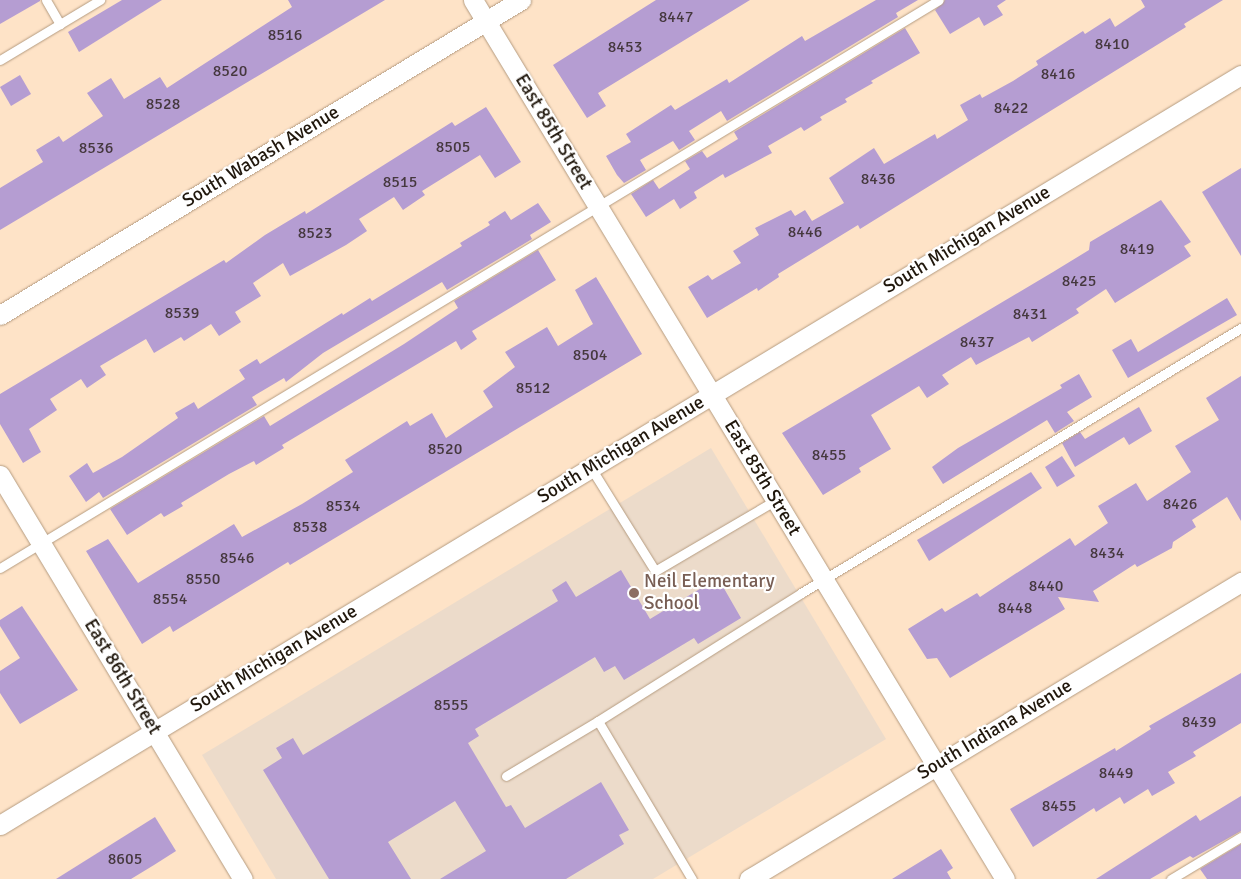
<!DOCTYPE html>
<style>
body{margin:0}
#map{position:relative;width:1241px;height:879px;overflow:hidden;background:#fee3c7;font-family:Signika,sans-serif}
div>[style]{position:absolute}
.education>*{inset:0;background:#ecdbca}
.building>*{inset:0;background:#b59dd2}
.roads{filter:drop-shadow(0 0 1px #b59c81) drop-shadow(0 0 1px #b59c81)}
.service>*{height:9px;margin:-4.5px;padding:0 4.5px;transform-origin:4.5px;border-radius:4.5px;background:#fff}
.minor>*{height:19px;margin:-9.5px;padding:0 9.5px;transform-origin:9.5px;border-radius:9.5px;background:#fff}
.dots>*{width:14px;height:14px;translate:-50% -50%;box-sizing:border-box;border:2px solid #fff;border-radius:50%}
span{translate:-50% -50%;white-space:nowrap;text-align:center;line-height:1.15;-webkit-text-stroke:4.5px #fff;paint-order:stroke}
.number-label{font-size:16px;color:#45383e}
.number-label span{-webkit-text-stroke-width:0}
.street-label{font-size:19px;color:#20170c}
.education-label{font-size:19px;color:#785e54}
.left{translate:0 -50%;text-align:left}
</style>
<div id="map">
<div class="education">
<div style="clip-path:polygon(711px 448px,886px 739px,653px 879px,276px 879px,202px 755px)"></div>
</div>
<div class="building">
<div style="clip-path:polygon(0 0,40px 0,40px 1px,0 24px)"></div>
<div style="clip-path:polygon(122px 0,162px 0,79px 52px,68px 32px)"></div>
<div style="clip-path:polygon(288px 0,385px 0,0 230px,0 188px,43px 162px,36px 150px,59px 136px,63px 142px,103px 116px,87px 93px,111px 78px,124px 99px,160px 77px,167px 88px,292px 7px)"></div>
<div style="clip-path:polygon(656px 0,750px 0,598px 93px,606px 106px,587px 118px,553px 65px)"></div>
<div style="clip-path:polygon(876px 0,918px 0,896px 13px,898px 17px,727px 121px,721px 111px,689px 131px,695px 140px,679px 150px,673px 141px,640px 160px,646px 170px,624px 183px,617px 175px,606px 156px,631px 142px,626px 134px,671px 105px,675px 110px,727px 79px,729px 83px,802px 36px,805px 41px)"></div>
<div style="clip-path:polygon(945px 0,1006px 0,997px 6px,1003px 15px,984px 26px,979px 17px,950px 34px,935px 10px)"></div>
<div style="clip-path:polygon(1141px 0,1223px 0,1184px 24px,1186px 27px,860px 229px,858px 225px,778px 274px,779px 277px,758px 291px,757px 288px,707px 318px,688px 287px,708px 275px,712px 280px,741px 263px,733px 251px,759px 235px,755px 228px,791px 210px,795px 216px,805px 210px,812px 221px,844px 203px,829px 178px,874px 148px,884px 164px,935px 134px,937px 139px,968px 120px,960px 105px,980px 94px,982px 98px,1013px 81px,1038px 65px,1036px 61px,1083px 31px,1085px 34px,1110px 18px,1115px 27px,1145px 7px)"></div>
<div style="clip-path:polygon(905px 28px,920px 53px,871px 81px,873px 83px,845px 99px,847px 102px,820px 117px,822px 120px,804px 131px,801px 127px,768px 146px,772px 153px,725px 178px,723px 174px,694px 192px,697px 198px,680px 209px,674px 199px,646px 217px,631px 194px,653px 180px,659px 189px,690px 169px,685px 161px,702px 151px,707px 158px,738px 139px,734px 132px)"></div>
<div style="clip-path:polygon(20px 75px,31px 94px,11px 106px,0 87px)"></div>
<div style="clip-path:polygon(486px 107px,521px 162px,495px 178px,480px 155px,422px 191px,425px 195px,403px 210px,394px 197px,359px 219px,367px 231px,346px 245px,290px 276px,283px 263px,253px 283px,261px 296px,235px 312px,241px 322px,219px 336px,211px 324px,184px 341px,181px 337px,154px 353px,146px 339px,100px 366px,106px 375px,87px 388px,81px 379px,50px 399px,57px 410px,29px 429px,41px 452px,23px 463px,0 424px,0 394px,224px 260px,226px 263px,265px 235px,305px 211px,306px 214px,452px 122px,455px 126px)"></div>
<div style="clip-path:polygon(1241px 168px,1241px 256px,1202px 192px)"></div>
<div style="clip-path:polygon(1161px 200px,1191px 242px,1184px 246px,1191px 256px,1115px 303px,1106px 289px,1076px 309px,1079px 313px,1032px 342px,1029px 337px,976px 365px,971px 357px,942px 375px,949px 384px,927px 398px,919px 386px,871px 415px,891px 449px,859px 468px,861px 472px,823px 495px,782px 433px,1053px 272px,1089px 250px,1090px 242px)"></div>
<div style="clip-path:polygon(538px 203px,551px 222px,530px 235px,532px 239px,447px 290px,442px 282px,323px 353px,286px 382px,284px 378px,252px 397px,257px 405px,103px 498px,99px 492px,86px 502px,69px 476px,87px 463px,93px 473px,122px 457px,178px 418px,175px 413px,194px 402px,198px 409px,245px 379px,239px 370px,257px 359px,260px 364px,342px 313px,343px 315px,370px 298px,372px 301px,462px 246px,460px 243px,490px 225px,488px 222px,505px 211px,511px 220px)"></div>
<div style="clip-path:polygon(538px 250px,556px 280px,472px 331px,477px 339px,461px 350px,456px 341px,282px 445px,284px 448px,256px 465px,254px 461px,229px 474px,181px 503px,183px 506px,164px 517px,161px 513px,127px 535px,110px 509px,264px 416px,270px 426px,404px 344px,458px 308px,454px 301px)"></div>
<div style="clip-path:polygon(596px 277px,642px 354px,290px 565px,288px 562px,173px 632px,170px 626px,142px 644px,86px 551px,108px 539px,138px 583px,234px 524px,242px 537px,302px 504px,353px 472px,345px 460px,407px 421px,410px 426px,432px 413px,446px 438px,493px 407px,483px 391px,515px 367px,505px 352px,547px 327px,558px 346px,593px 324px,575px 290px)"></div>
<div style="clip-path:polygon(1227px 298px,1237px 315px,1128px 378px,1112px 350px,1131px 339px,1138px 352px)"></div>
<div style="clip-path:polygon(1079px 374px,1092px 397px,1067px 412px,1074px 421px,1055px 433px,1047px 420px,943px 484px,932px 467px,958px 448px,1062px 388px,1060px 385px)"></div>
<div style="clip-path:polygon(1241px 376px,1241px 521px,1227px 497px,1192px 520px,1196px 527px,1173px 542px,1172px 548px,1137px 567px,1135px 564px,1093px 591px,1099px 602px,1058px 597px,1065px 609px,950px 678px,937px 658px,927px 659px,908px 629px,942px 608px,945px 612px,977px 593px,980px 597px,1070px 538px,1075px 546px,1108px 523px,1098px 506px,1136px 483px,1147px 501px,1191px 472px,1175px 446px,1219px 420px,1206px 398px)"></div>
<div style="clip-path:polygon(1139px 407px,1152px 431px,1129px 445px,1124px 437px,1075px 467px,1062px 443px,1080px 432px,1085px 439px)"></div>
<div style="clip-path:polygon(1062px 456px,1075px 476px,1057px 487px,1045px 467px)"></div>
<div style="clip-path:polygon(1031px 472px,1042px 488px,929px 561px,917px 540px)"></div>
<div style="clip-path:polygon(621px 570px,650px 619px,718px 578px,741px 618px,698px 644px,694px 638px,624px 680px,615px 666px,604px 672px,595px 657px,475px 729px,479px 736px,468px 743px,506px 807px,511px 805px,525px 828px,601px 782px,629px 830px,619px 835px,624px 844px,566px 879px,440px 879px,486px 851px,455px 801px,388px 842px,411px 879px,329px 879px,263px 770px,282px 758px,276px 748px,293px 738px,303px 755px,558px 601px,552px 590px,566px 581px,576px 597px)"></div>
<div style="clip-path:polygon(22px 606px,78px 690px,20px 724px,0 693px,0 671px,20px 658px,0 626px,0 620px)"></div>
<div style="clip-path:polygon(1241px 673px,1241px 723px,1193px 752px,1196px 756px,1168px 772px,1175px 783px,1152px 796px,1148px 789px,1124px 804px,1120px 797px,1096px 812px,1094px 808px,1033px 847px,1010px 809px,1115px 748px,1116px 751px,1151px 729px,1149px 726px)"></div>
<div style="clip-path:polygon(1241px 796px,1241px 831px,1193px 858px,1190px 856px,1150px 879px,1096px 879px,1196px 815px,1200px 821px)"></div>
<div style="clip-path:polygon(155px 817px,176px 851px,154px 865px,131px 879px,56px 879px)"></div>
<div style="clip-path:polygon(1241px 844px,1241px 879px,1207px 879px,1200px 869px)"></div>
<div style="clip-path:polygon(941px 849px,953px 868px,947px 872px,951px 879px,892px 879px)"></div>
</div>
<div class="roads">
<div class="service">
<div style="left:46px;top:0;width:28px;rotate:60deg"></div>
<div style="left:0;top:60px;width:117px;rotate:-31deg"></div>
<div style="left:591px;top:468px;width:121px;rotate:58.1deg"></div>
<div style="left:655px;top:571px;width:140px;rotate:-30.4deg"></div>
<div style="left:0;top:568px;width:1097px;rotate:-31.17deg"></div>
<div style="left:598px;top:721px;width:240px;rotate:-32.2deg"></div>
<div style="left:801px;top:593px;width:514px;rotate:-31.06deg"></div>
<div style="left:506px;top:776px;width:107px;rotate:-30.9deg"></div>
<div style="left:598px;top:721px;width:184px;rotate:59.3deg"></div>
<div style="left:1171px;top:879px;width:82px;rotate:-31deg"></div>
</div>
<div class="minor">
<div style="left:473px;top:0;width:1027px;rotate:58.82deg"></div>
<div style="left:0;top:315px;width:609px;rotate:-31.16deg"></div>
<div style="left:0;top:475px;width:471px;rotate:59deg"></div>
<div style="left:0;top:825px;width:1450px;rotate:-31.15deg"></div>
<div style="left:749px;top:879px;width:575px;rotate:-31.12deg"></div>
</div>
</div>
<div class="dots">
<div style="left:634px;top:593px;background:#8d6e63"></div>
</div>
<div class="number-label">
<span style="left:676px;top:17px">8447</span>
<span style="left:285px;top:35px">8516</span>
<span style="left:1112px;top:44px">8410</span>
<span style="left:625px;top:47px">8453</span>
<span style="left:230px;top:71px">8520</span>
<span style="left:1058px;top:74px">8416</span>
<span style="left:163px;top:104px">8528</span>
<span style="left:1011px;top:108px">8422</span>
<span style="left:453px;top:147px">8505</span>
<span style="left:96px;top:148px">8536</span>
<span style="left:878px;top:179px">8436</span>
<span style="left:400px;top:182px">8515</span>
<span style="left:805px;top:232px">8446</span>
<span style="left:315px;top:233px">8523</span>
<span style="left:1137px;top:249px">8419</span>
<span style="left:1079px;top:281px">8425</span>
<span style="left:182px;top:313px">8539</span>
<span style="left:1030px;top:314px">8431</span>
<span style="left:977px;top:342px">8437</span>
<span style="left:590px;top:355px">8504</span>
<span style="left:533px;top:388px">8512</span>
<span style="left:445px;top:449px">8520</span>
<span style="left:829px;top:455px">8455</span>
<span style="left:1180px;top:504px">8426</span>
<span style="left:343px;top:506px">8534</span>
<span style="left:310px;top:527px">8538</span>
<span style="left:1107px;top:553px">8434</span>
<span style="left:237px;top:558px">8546</span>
<span style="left:203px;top:579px">8550</span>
<span style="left:1046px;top:586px">8440</span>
<span style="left:170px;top:599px">8554</span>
<span style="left:1015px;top:608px">8448</span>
<span style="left:451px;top:705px">8555</span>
<span style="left:1199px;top:722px">8439</span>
<span style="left:1116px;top:773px">8449</span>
<span style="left:1059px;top:806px">8455</span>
<span style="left:125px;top:859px">8605</span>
</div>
<div class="street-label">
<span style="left:553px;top:132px;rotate:59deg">East 85th Street</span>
<span style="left:261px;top:157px;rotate:-31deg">South Wabash Avenue</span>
<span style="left:967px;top:240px;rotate:-31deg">South Michigan Avenue</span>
<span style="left:621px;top:450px;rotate:-31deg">South Michigan Avenue</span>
<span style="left:762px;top:478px;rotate:59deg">East 85th Street</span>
<span style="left:274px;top:659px;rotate:-31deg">South Michigan Avenue</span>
<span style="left:122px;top:677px;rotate:59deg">East 86th Street</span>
<span style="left:995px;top:730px;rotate:-31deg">South Indiana Avenue</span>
</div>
<div class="education-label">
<span class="left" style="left:644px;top:593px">Neil Elementary<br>School</span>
</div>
</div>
